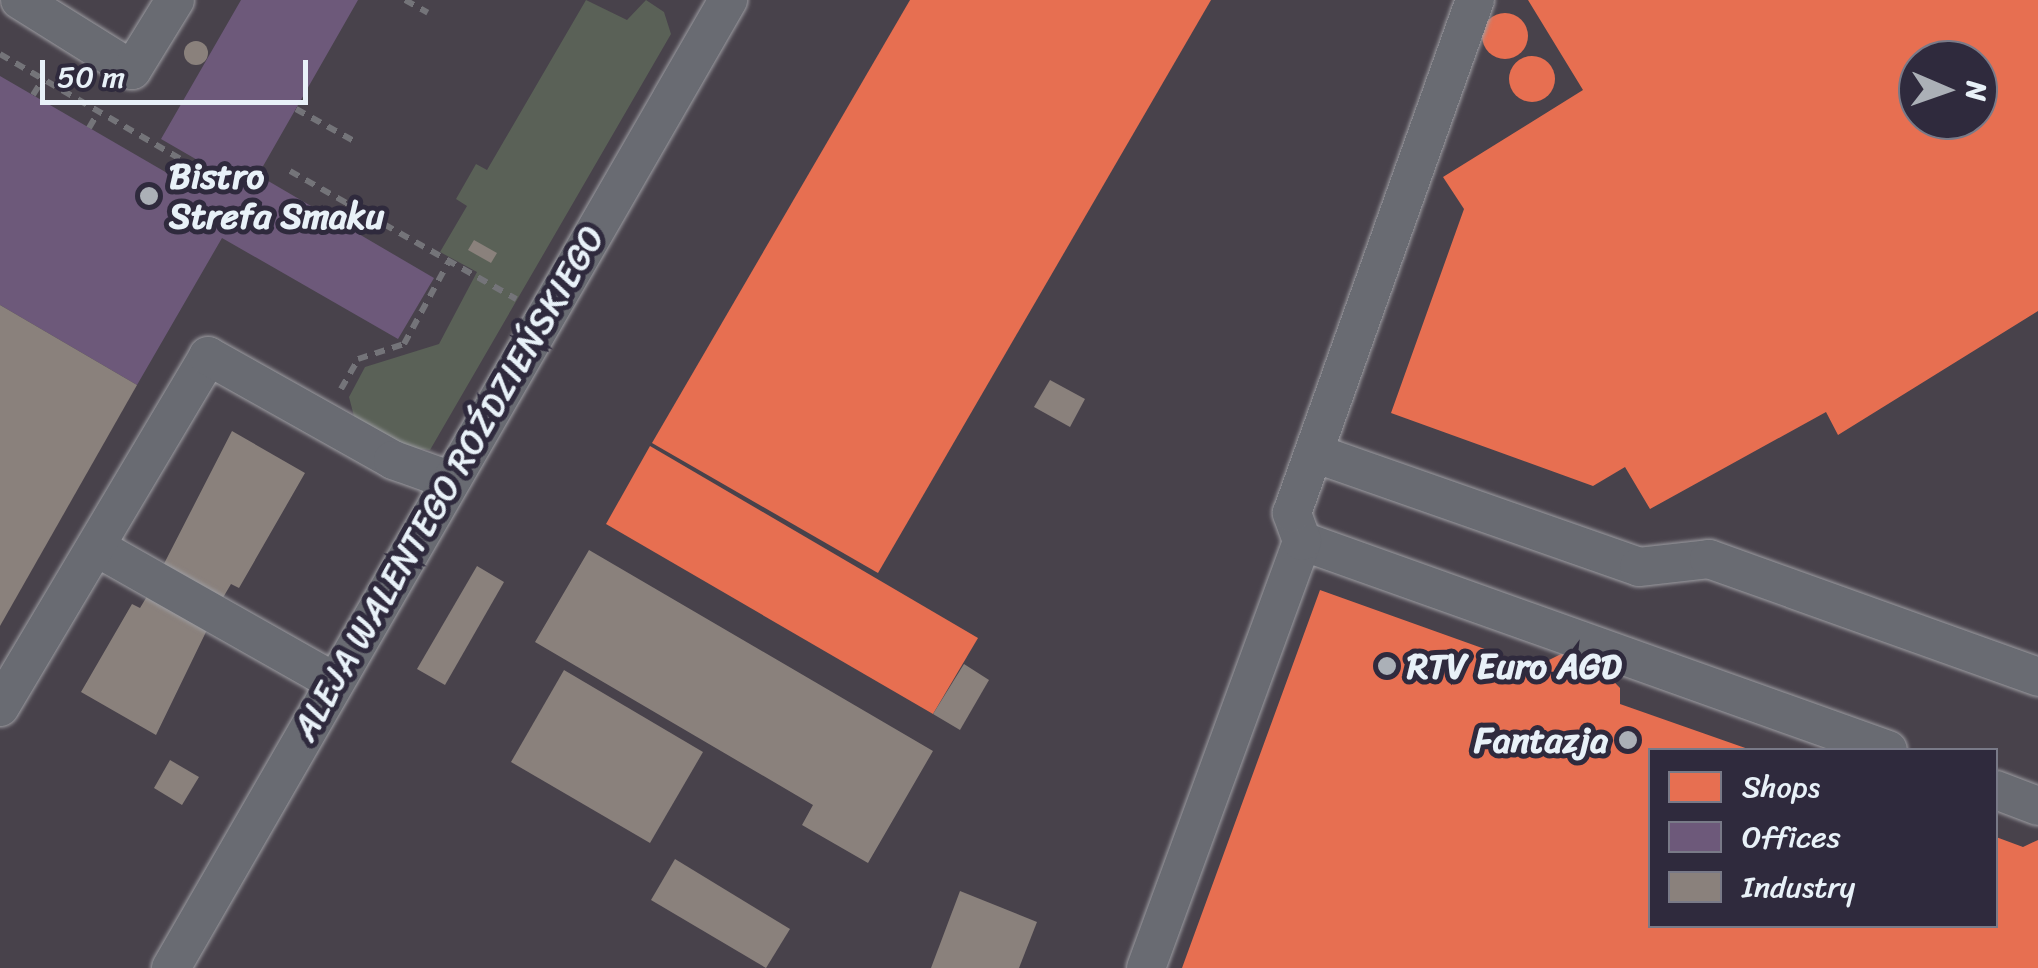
<!DOCTYPE html>
<meta charset="utf-8">
<style>
body{margin:0}
#map{position:relative;width:2038px;height:968px;overflow:hidden;background:#3b383e;font-family:Sriracha,sans-serif}
div>[style]{position:absolute}
.built>*{inset:0;background:#48424b}
.green>*{inset:0;background:#5a6157}
.shops>*{inset:0;background:#e76f51}
.round{border-radius:50%}
.offices>*{inset:0;background:#6d597a}
.industry>*{inset:0;background:#8a817c}
.path>*{height:6px;margin-top:-3px;transform-origin:0;background:repeating-linear-gradient(90deg,#747479 0 10px,transparent 0 18px)}
.roads{filter:drop-shadow(0 0 2px #9d9da2) drop-shadow(0 0 2px #9d9da2)}
.minor>*{height:38px;margin:-19px;padding:0 19px;transform-origin:19px;border-radius:19px;background:#696b72}
.dots>*{width:28px;height:28px;translate:-50% -50%;box-sizing:border-box;border:5px solid #2f2a3d;border-radius:50%}
span{translate:-50% -50%;white-space:nowrap;text-align:center;line-height:1.15;-webkit-text-stroke:10px #2f2a3d;paint-order:stroke}
.poi-label{font-size:35px;color:#e8f1f8;font-weight:700}
.left{translate:0 -50%;text-align:left}
.right{translate:-100% -50%;text-align:right}
.street-label{font-size:35px;color:#e8f1f8}
.legend{position:absolute;left:1648px;top:748px;width:350px;height:180px;box-sizing:border-box;background:#2f2a3d;border:2px solid #797a88;margin:0;padding:12px 18px;list-style:none;font-size:30px;color:#e8f1f8}
.legend li{display:flex;align-items:center;gap:20px;height:50px}
.legend b{width:50px;border:2px solid #797a88}
.north{position:absolute;left:1898px;top:40px;width:100px;height:100px;box-sizing:border-box;background:#2f2a3d;border:2px solid #797a88;border-radius:50%;rotate:92deg;font-size:28px;font-weight:700;line-height:40px;text-align:center;color:#e8f1f8}
.north::after{content:'';display:block;margin:auto;width:35px;height:45px;background:#abb0b7;clip-path:polygon(50% 0,100% 100%,50% 72%,0 100%)}
.scale{position:absolute;left:40px;top:60px;width:268px;height:45px;box-sizing:border-box;border:5px solid #e8f1f8;border-top:0;padding-left:12px;font-size:30px;line-height:35px;white-space:nowrap;color:#e8f1f8;-webkit-text-stroke:8px #2f2a3d;paint-order:stroke}
</style>
<div id="map">
<div class="built">
<div style="clip-path:polygon(evenodd,0 0,2038px 0,2038px 968px,0 968px,0 0,1918px 60px,1978px 60px,1978px 120px,1918px 120px,1918px 60px,0 0,1650px 750px,1996px 750px,1996px 926px,1650px 926px,1650px 750px)"></div>
</div>
<div class="green">
<div style="clip-path:polygon(586px 0,627px 20px,646px 0,664px 12px,671px 34px,430px 450px,401px 447px,355px 420px,349px 397px,365px 367px,439px 344px,477px 272px,440px 252px,467px 206px,456px 199px,476px 164px,487px 170px)"></div>
</div>
<div class="shops">
<div style="clip-path:polygon(910px 0,1211px 0,878px 573px,652px 443px)"></div>
<div style="clip-path:polygon(evenodd,1528px 0,2038px 0,2038px 311px,1838px 435px,1826px 412px,1650px 509px,1625px 467px,1593px 486px,1391px 413px,1464px 209px,1443px 177px,1583px 90px,1528px 0,1918px 60px,1978px 60px,1978px 120px,1918px 120px,1918px 60px)"></div>
<div class="round" style="left:1482px;top:13px;width:46px;height:46px"></div>
<div class="round" style="left:1509px;top:56px;width:46px;height:46px"></div>
<div style="clip-path:polygon(650px 446px,978px 638px,933px 714px,606px 524px)"></div>
<div style="clip-path:polygon(1320px 590px,1535px 667px,1565px 652px,1595px 662px,1620px 688px,1620px 704px,1751px 750px,1650px 750px,1650px 926px,1996px 926px,1996px 837px,2023px 847px,2038px 840px,2038px 968px,1182px 968px)"></div>
</div>
<div class="offices">
<div style="clip-path:polygon(241px 0,358px 0,258px 175px,434px 278px,398px 339px,222px 238px,137px 385px,0 305px,0 76px,193px 188px,206px 165px,161px 139px)"></div>
</div>
<div class="industry">
<div class="round" style="left:184px;top:41px;width:24px;height:24px"></div>
<div style="clip-path:polygon(200px 161px,206px 165px,193px 188px,187px 184px)"></div>
<div style="clip-path:polygon(474px 240px,497px 253px,491px 263px,468px 250px)"></div>
<div style="clip-path:polygon(0 305px,137px 385px,0 626px)"></div>
<div style="clip-path:polygon(1050px 380px,1085px 399px,1070px 427px,1034px 407px)"></div>
<div style="clip-path:polygon(232px 431px,305px 473px,239px 588px,231px 584px,221px 601px,156px 735px,81px 692px,132px 604px,140px 608px,149px 593px)"></div>
<div style="clip-path:polygon(589px 550px,933px 751px,868px 863px,802px 825px,813px 805px,535px 642px)"></div>
<div style="clip-path:polygon(477px 566px,504px 582px,445px 685px,417px 669px)"></div>
<div style="clip-path:polygon(964px 664px,989px 680px,960px 730px,933px 714px)"></div>
<div style="clip-path:polygon(564px 670px,703px 752px,650px 843px,511px 762px)"></div>
<div style="clip-path:polygon(170px 760px,199px 777px,182px 805px,154px 788px)"></div>
<div style="clip-path:polygon(675px 859px,790px 929px,766px 968px,651px 900px)"></div>
<div style="clip-path:polygon(960px 891px,1037px 922px,1019px 968px,931px 968px)"></div>
</div>
<div class="path">
<div style="left:405px;top:0;width:26px;rotate:29deg"></div>
<div style="left:0;top:54px;width:221px;rotate:30.2deg"></div>
<div style="left:191px;top:165px;width:19px;rotate:118deg"></div>
<div style="left:33px;top:95px;width:19px;rotate:-58deg"></div>
<div style="left:296px;top:109px;width:68px;rotate:28.8deg"></div>
<div style="left:89px;top:128px;width:20px;rotate:-60deg"></div>
<div style="left:290px;top:171px;width:260px;rotate:29.5deg"></div>
<div style="left:338px;top:222px;width:21px;rotate:-61deg"></div>
<div style="left:341px;top:389px;width:34px;rotate:-60deg"></div>
<div style="left:358px;top:359px;width:48px;rotate:-18.1deg"></div>
<div style="left:404px;top:344px;width:94px;rotate:-61.5deg"></div>
</div>
<div class="roads">
<div class="minor">
<div style="left:20px;top:0;width:132px;rotate:32deg"></div>
<div style="left:132px;top:70px;width:82px;rotate:-58.4deg"></div>
<div style="left:1314px;top:453px;width:344px;rotate:19.3deg"></div>
<div style="left:1639px;top:567px;width:70px;rotate:-6.5deg"></div>
<div style="left:1709px;top:559px;width:350px;rotate:19.7deg"></div>
<div style="left:1302px;top:541px;width:622px;rotate:19.63deg"></div>
<div style="left:96px;top:547px;width:272px;rotate:29.5deg"></div>
<div style="left:0;top:707px;width:408px;rotate:-59.3deg"></div>
<div style="left:208px;top:356px;width:212px;rotate:29.3deg"></div>
<div style="left:393px;top:460px;width:59px;rotate:19.7deg"></div>
<div style="left:1996px;top:790px;width:45px;rotate:20.9deg"></div>
<div style="left:171px;top:968px;width:1117px;rotate:-60.08deg"></div>
<div style="left:1146px;top:968px;width:455px;rotate:-69.9deg"></div>
<div style="left:1302px;top:541px;width:30px;rotate:-110deg"></div>
<div style="left:1292px;top:513px;width:545px;rotate:-70.37deg"></div>
</div>
</div>
<div class="dots">
<div style="left:149px;top:196px;background:#abb0b7"></div>
<div style="left:1387px;top:666px;background:#abb0b7"></div>
<div style="left:1628px;top:740px;background:#abb0b7"></div>
</div>
<div class="poi-label">
<span class="left" style="left:169px;top:196px">Bistro<br>Strefa Smaku</span>
<span class="left" style="left:1407px;top:666px">RTV Euro AGD</span>
<span class="right" style="left:1608px;top:740px">Fantazja</span>
</div>
<div class="street-label">
<span style="left:448px;top:483px;rotate:-60deg">ALEJA WALENTEGO ROŹDZIEŃSKIEGO</span>
</div>
<ul class="legend">
<li><b style="height:28px;background:#e76f51"></b>Shops</li>
<li><b style="height:28px;background:#6d597a"></b>Offices</li>
<li><b style="height:28px;background:#8a817c"></b>Industry</li>
</ul>
<div class="north">N</div>
<div class="scale">50 m</div>
</div>
